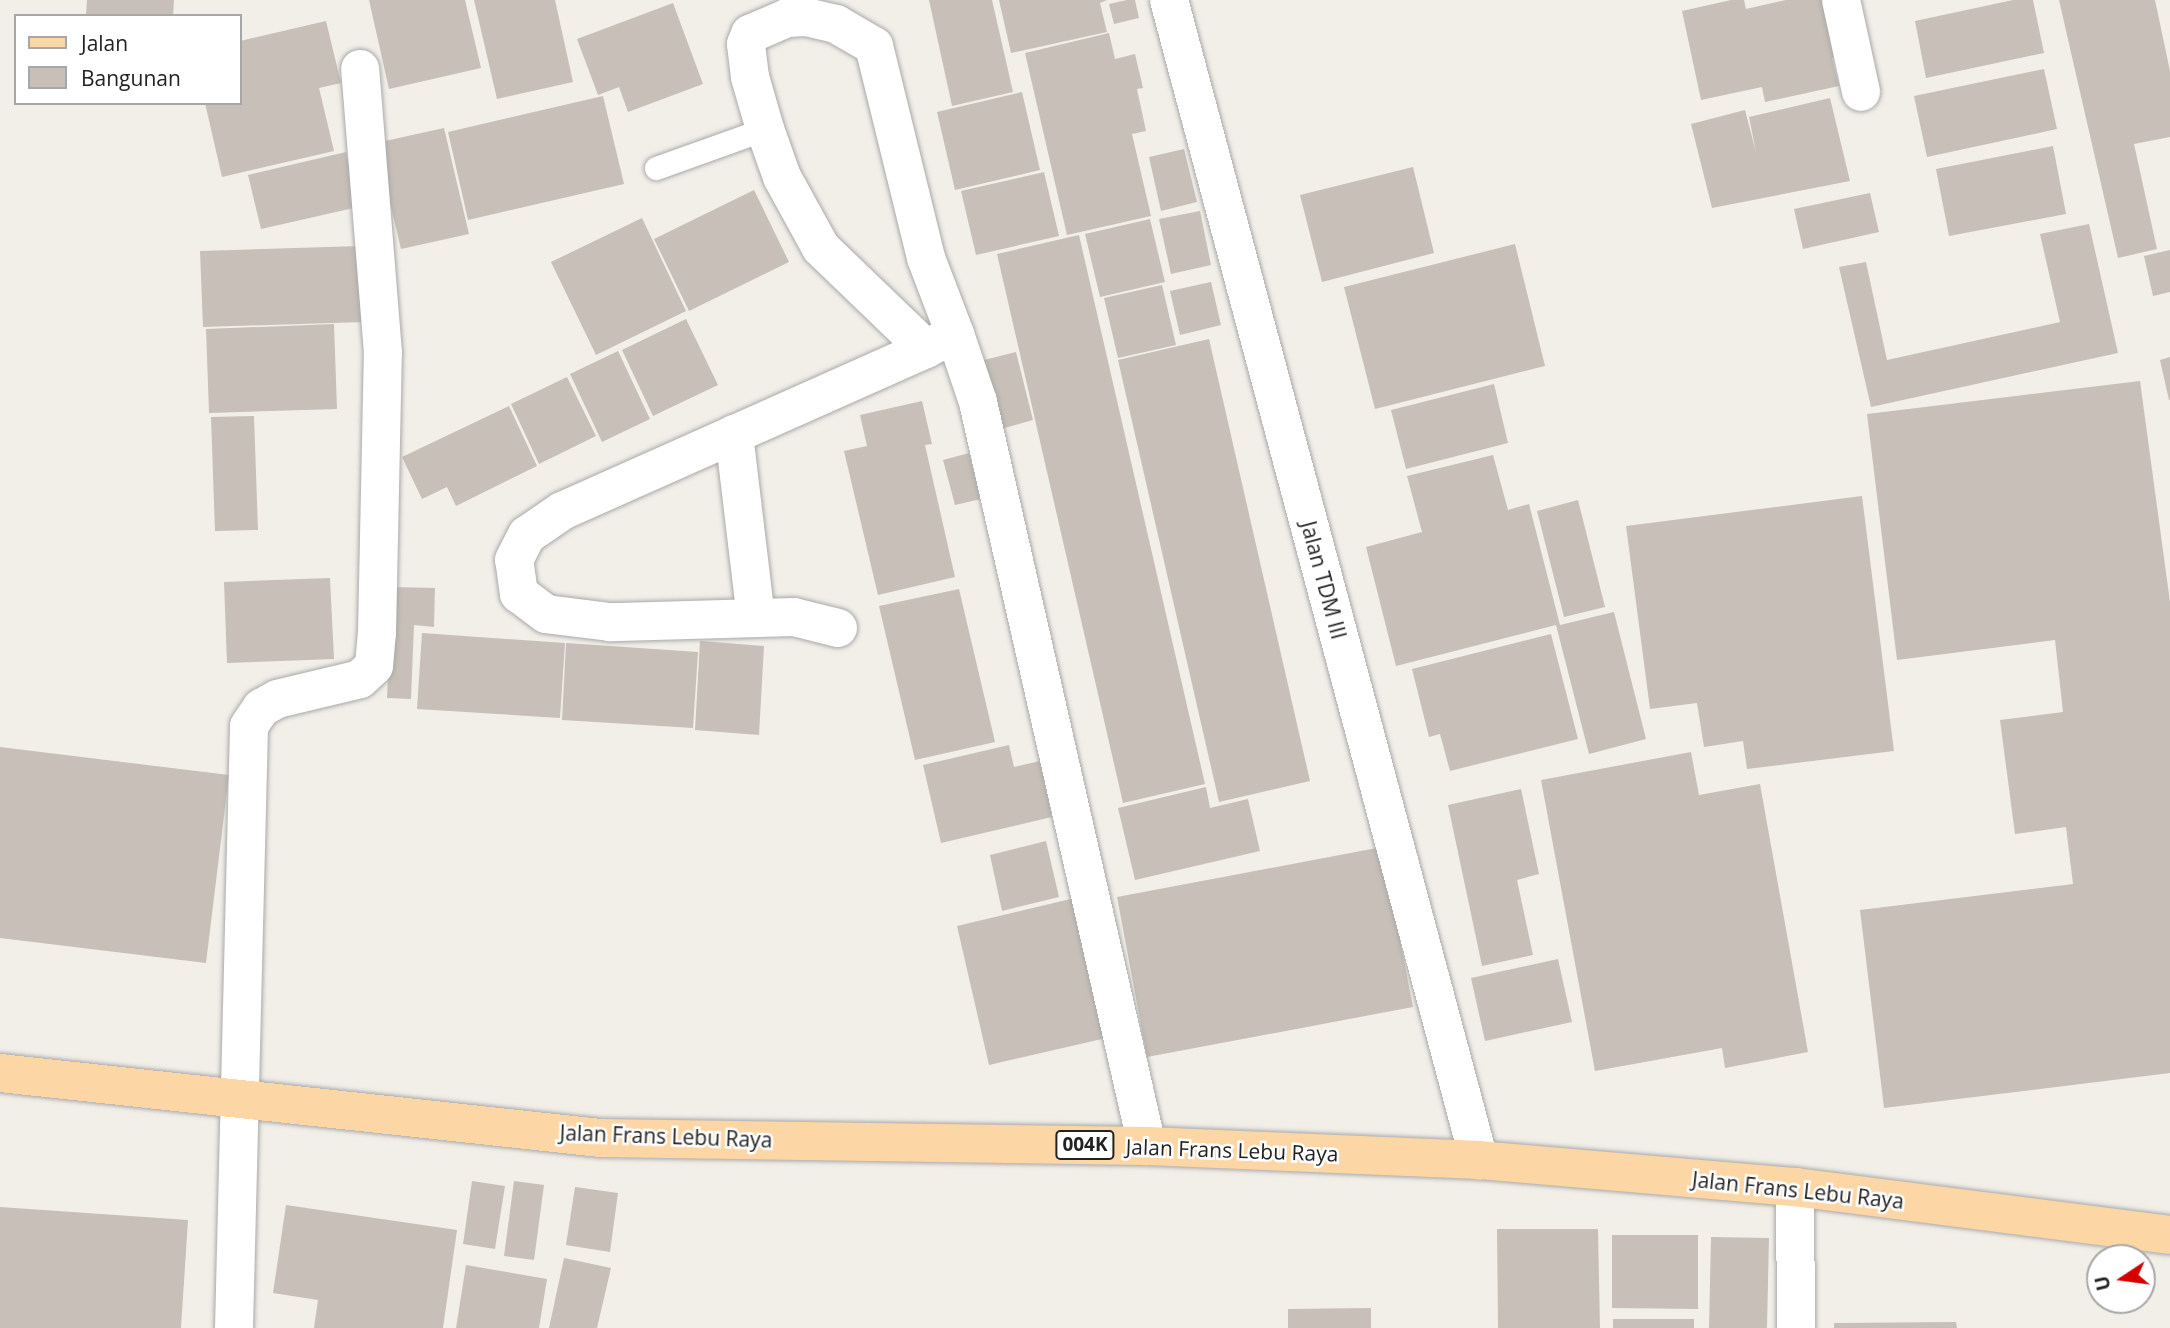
<!DOCTYPE html>
<style>
body{margin:0}
#map{position:relative;width:2170px;height:1328px;overflow:hidden;background:#f2efe9;font-family:"Open Sans",sans-serif}
div>[style]{position:absolute}
.building>*{inset:0;background:#c7bfb8}
.roads{filter:drop-shadow(0 0 2px #a9a9a9) drop-shadow(0 0 2px #a9a9a9)}
.lane>*{height:23px;margin:-11.5px;padding:0 11.5px;transform-origin:11.5px;border-radius:11.5px;background:#fff}
.street>*{height:38px;margin:-19px;padding:0 19px;transform-origin:19px;border-radius:19px;background:#fff}
.primary>*{height:38px;margin:-19px;padding:0 19px;transform-origin:19px;border-radius:19px;background:#fcd6a4}
span{translate:-50% -50%;white-space:nowrap;text-align:center;line-height:1.15;-webkit-text-stroke:5px #fff;paint-order:stroke}
.shield-label span{padding:2px 5px;background:#fff;border:2px solid;border-radius:5px;-webkit-text-stroke-width:0}
.shield-label{font-size:19px;color:#222;font-weight:700}
.street-label{font-size:21px;color:#222}
.legend{position:absolute;left:14px;top:14px;width:228px;height:91px;box-sizing:border-box;background:#fff;border:2px solid #a7a7a7;margin:0;padding:9px 12px;list-style:none;font-size:21px;color:#222}
.legend li{display:flex;align-items:center;gap:14px;height:35px}
.legend b{width:35px;border:2px solid #a7a7a7}
.north{position:absolute;left:2086px;top:1244px;width:70px;height:70px;box-sizing:border-box;background:#fff;border:2px solid #a7a7a7;border-radius:50%;rotate:257deg;font-size:19px;font-weight:700;line-height:28px;text-align:center;color:#222}
.north::after{content:'';display:block;margin:auto;width:24px;height:32px;background:#d40000;clip-path:polygon(50% 0,100% 100%,50% 72%,0 100%)}
</style>
<div id="map">
<div class="building">
<div style="clip-path:polygon(87px 0,174px 0,173px 16px,86px 16px)"></div>
<div style="clip-path:polygon(369px 0,465px 0,481px 68px,389px 89px)"></div>
<div style="clip-path:polygon(474px 0,555px 0,573px 82px,497px 99px)"></div>
<div style="clip-path:polygon(929px 0,992px 0,1013px 92px,952px 106px)"></div>
<div style="clip-path:polygon(999px 0,1107px 0,1100px 3px,1107px 32px,1011px 53px)"></div>
<div style="clip-path:polygon(1127px 0,1135px 0,1139px 18px,1114px 24px,1109px 4px)"></div>
<div style="clip-path:polygon(1731px 0,1744px 0,1746px 9px,1786px 0,1836px 0,1848px 55px,1832px 58px,1839px 86px,1765px 102px,1762px 87px,1701px 100px,1682px 11px)"></div>
<div style="clip-path:polygon(2013px 0,2033px 0,2044px 53px,1926px 78px,1915px 21px)"></div>
<div style="clip-path:polygon(2059px 0,2155px 0,2170px 71px,2170px 137px,2134px 144px,2157px 249px,2118px 258px)"></div>
<div style="clip-path:polygon(673px 3px,703px 84px,628px 112px,619px 87px,598px 95px,577px 39px)"></div>
<div style="clip-path:polygon(326px 21px,341px 83px,319px 88px,334px 151px,222px 177px,205px 103px,240px 103px,240px 41px)"></div>
<div style="clip-path:polygon(1109px 33px,1115px 59px,1135px 54px,1143px 88px,1137px 89px,1146px 131px,1132px 134px,1151px 216px,1067px 235px,1025px 53px)"></div>
<div style="clip-path:polygon(2044px 69px,2057px 129px,1927px 157px,1914px 96px)"></div>
<div style="clip-path:polygon(1022px 92px,1040px 170px,955px 190px,937px 112px)"></div>
<div style="clip-path:polygon(603px 96px,624px 184px,468px 220px,448px 132px)"></div>
<div style="clip-path:polygon(1830px 98px,1850px 181px,1712px 208px,1691px 124px,1745px 110px,1756px 152px,1749px 117px)"></div>
<div style="clip-path:polygon(444px 128px,469px 234px,401px 249px,376px 143px)"></div>
<div style="clip-path:polygon(2053px 146px,2066px 214px,1949px 236px,1936px 169px)"></div>
<div style="clip-path:polygon(1184px 149px,1197px 202px,1161px 211px,1149px 157px)"></div>
<div style="clip-path:polygon(346px 152px,358px 207px,261px 229px,248px 175px)"></div>
<div style="clip-path:polygon(1413px 167px,1434px 253px,1322px 282px,1300px 195px)"></div>
<div style="clip-path:polygon(1044px 172px,1059px 236px,976px 255px,961px 191px)"></div>
<div style="clip-path:polygon(754px 190px,789px 262px,689px 311px,654px 239px)"></div>
<div style="clip-path:polygon(1870px 193px,1879px 232px,1803px 249px,1794px 209px)"></div>
<div style="clip-path:polygon(1200px 211px,1211px 265px,1171px 274px,1159px 219px)"></div>
<div style="clip-path:polygon(642px 218px,686px 311px,596px 355px,551px 262px)"></div>
<div style="clip-path:polygon(1150px 219px,1165px 282px,1100px 297px,1085px 234px)"></div>
<div style="clip-path:polygon(2089px 224px,2118px 353px,1871px 407px,1839px 267px,1866px 262px,1887px 360px,2060px 322px,2040px 234px)"></div>
<div style="clip-path:polygon(1079px 235px,1205px 784px,1123px 803px,997px 254px)"></div>
<div style="clip-path:polygon(1515px 244px,1545px 366px,1375px 409px,1344px 287px)"></div>
<div style="clip-path:polygon(361px 246px,364px 322px,203px 327px,200px 251px)"></div>
<div style="clip-path:polygon(2170px 250px,2170px 292px,2153px 296px,2144px 256px)"></div>
<div style="clip-path:polygon(1211px 282px,1221px 325px,1180px 335px,1170px 291px)"></div>
<div style="clip-path:polygon(1162px 285px,1176px 345px,1118px 358px,1104px 298px)"></div>
<div style="clip-path:polygon(686px 319px,718px 385px,653px 416px,622px 350px)"></div>
<div style="clip-path:polygon(334px 324px,337px 409px,209px 413px,206px 329px)"></div>
<div style="clip-path:polygon(1209px 339px,1310px 781px,1219px 802px,1118px 360px)"></div>
<div style="clip-path:polygon(618px 351px,650px 419px,602px 442px,570px 374px)"></div>
<div style="clip-path:polygon(1016px 352px,1033px 420px,997px 430px,980px 361px)"></div>
<div style="clip-path:polygon(2170px 357px,2170px 400px,2169px 400px,2160px 360px)"></div>
<div style="clip-path:polygon(567px 377px,596px 436px,539px 464px,511px 404px)"></div>
<div style="clip-path:polygon(2140px 381px,2170px 602px,2170px 1073px,1884px 1108px,1860px 910px,2073px 884px,2066px 827px,2015px 834px,2000px 720px,2063px 712px,2055px 640px,1897px 660px,1867px 414px)"></div>
<div style="clip-path:polygon(1494px 384px,1508px 443px,1406px 469px,1391px 410px)"></div>
<div style="clip-path:polygon(922px 401px,932px 444px,925px 445px,955px 577px,878px 595px,844px 451px,867px 446px,860px 415px)"></div>
<div style="clip-path:polygon(509px 406px,537px 466px,456px 506px,447px 487px,422px 499px,402px 457px)"></div>
<div style="clip-path:polygon(254px 416px,258px 530px,215px 531px,211px 417px)"></div>
<div style="clip-path:polygon(969px 453px,981px 499px,955px 505px,943px 460px)"></div>
<div style="clip-path:polygon(1493px 455px,1508px 510px,1529px 504px,1560px 625px,1614px 612px,1646px 739px,1589px 754px,1556px 625px,1396px 666px,1366px 547px,1422px 532px,1407px 476px)"></div>
<div style="clip-path:polygon(1862px 496px,1894px 751px,1747px 769px,1743px 741px,1704px 747px,1697px 703px,1650px 709px,1626px 526px)"></div>
<div style="clip-path:polygon(1578px 500px,1605px 607px,1564px 617px,1537px 511px)"></div>
<div style="clip-path:polygon(330px 578px,334px 659px,227px 663px,224px 582px)"></div>
<div style="clip-path:polygon(392px 587px,435px 588px,434px 627px,414px 625px,411px 699px,387px 698px)"></div>
<div style="clip-path:polygon(959px 589px,995px 742px,915px 760px,879px 606px)"></div>
<div style="clip-path:polygon(422px 633px,565px 643px,560px 718px,417px 709px)"></div>
<div style="clip-path:polygon(1551px 634px,1578px 739px,1450px 771px,1440px 734px,1429px 737px,1412px 669px)"></div>
<div style="clip-path:polygon(700px 641px,764px 646px,759px 735px,695px 730px)"></div>
<div style="clip-path:polygon(566px 643px,698px 652px,693px 728px,562px 720px)"></div>
<div style="clip-path:polygon(1009px 745px,1014px 767px,1040px 761px,1052px 817px,941px 843px,923px 765px)"></div>
<div style="clip-path:polygon(0 747px,229px 775px,206px 963px,0 938px)"></div>
<div style="clip-path:polygon(1691px 752px,1699px 795px,1760px 784px,1808px 1052px,1725px 1068px,1722px 1048px,1595px 1071px,1541px 780px)"></div>
<div style="clip-path:polygon(1206px 787px,1210px 808px,1248px 799px,1260px 851px,1135px 880px,1118px 808px)"></div>
<div style="clip-path:polygon(1521px 789px,1539px 874px,1517px 880px,1533px 955px,1482px 966px,1448px 805px)"></div>
<div style="clip-path:polygon(1046px 841px,1059px 897px,1002px 911px,990px 855px)"></div>
<div style="clip-path:polygon(1382px 847px,1413px 1007px,1147px 1057px,1117px 897px)"></div>
<div style="clip-path:polygon(1083px 896px,1115px 1036px,989px 1065px,957px 926px)"></div>
<div style="clip-path:polygon(1558px 959px,1572px 1022px,1485px 1041px,1471px 978px)"></div>
<div style="clip-path:polygon(472px 1181px,505px 1186px,495px 1249px,463px 1244px)"></div>
<div style="clip-path:polygon(514px 1181px,544px 1185px,534px 1260px,504px 1256px)"></div>
<div style="clip-path:polygon(575px 1187px,618px 1193px,610px 1252px,566px 1245px)"></div>
<div style="clip-path:polygon(286px 1205px,457px 1230px,443px 1328px,314px 1328px,318px 1300px,273px 1293px)"></div>
<div style="clip-path:polygon(0 1207px,188px 1220px,181px 1328px,0 1328px)"></div>
<div style="clip-path:polygon(1497px 1229px,1598px 1229px,1600px 1328px,1498px 1328px)"></div>
<div style="clip-path:polygon(1612px 1235px,1698px 1235px,1698px 1309px,1612px 1308px)"></div>
<div style="clip-path:polygon(1711px 1237px,1769px 1238px,1767px 1328px,1709px 1328px)"></div>
<div style="clip-path:polygon(564px 1258px,611px 1268px,597px 1328px,549px 1328px)"></div>
<div style="clip-path:polygon(466px 1265px,547px 1279px,539px 1328px,456px 1328px)"></div>
<div style="clip-path:polygon(1371px 1308px,1371px 1328px,1288px 1328px,1288px 1309px)"></div>
<div style="clip-path:polygon(1613px 1319px,1694px 1319px,1694px 1328px,1613px 1328px)"></div>
<div style="clip-path:polygon(1956px 1322px,1957px 1328px,1834px 1328px,1834px 1323px)"></div>
</div>
<div class="roads">
<div class="lane">
<div style="left:656px;top:168px;width:116px;rotate:-19.7deg"></div>
</div>
<div class="street">
<div style="left:1169px;top:0;width:1201px;rotate:75.04deg"></div>
<div style="left:1841px;top:0;width:94px;rotate:77.7deg"></div>
<div style="left:955px;top:334px;width:33px;rotate:153deg"></div>
<div style="left:926px;top:349px;width:146px;rotate:-136.1deg"></div>
<div style="left:821px;top:248px;width:81px;rotate:-118.8deg"></div>
<div style="left:782px;top:177px;width:51px;rotate:-109.5deg"></div>
<div style="left:765px;top:129px;width:54px;rotate:-106.1deg"></div>
<div style="left:750px;top:77px;width:33px;rotate:-97deg"></div>
<div style="left:746px;top:44px;width:11px;rotate:-68deg"></div>
<div style="left:750px;top:34px;width:40px;rotate:-23.4deg"></div>
<div style="left:787px;top:18px;width:19px;rotate:-3deg"></div>
<div style="left:806px;top:17px;width:31px;rotate:13deg"></div>
<div style="left:836px;top:24px;width:44px;rotate:30.1deg"></div>
<div style="left:874px;top:46px;width:218px;rotate:76.2deg"></div>
<div style="left:926px;top:258px;width:81px;rotate:69.1deg"></div>
<div style="left:955px;top:334px;width:72px;rotate:71.3deg"></div>
<div style="left:978px;top:402px;width:763px;rotate:77.2deg"></div>
<div style="left:734px;top:434px;width:185px;rotate:83.2deg"></div>
<div style="left:838px;top:628px;width:45px;rotate:-166deg"></div>
<div style="left:794px;top:617px;width:184px;rotate:178.4deg"></div>
<div style="left:610px;top:622px;width:64px;rotate:-172.9deg"></div>
<div style="left:546px;top:614px;width:34px;rotate:-143deg"></div>
<div style="left:519px;top:594px;width:34px;rotate:-98deg"></div>
<div style="left:514px;top:560px;width:28px;rotate:-63deg"></div>
<div style="left:527px;top:535px;width:42px;rotate:-34.4deg"></div>
<div style="left:562px;top:511px;width:398px;rotate:-24deg"></div>
<div style="left:1795px;top:1187px;width:141px;rotate:89.6deg"></div>
<div style="left:234px;top:1328px;width:602px;rotate:-88.57deg"></div>
<div style="left:249px;top:726px;width:22px;rotate:-56deg"></div>
<div style="left:261px;top:708px;width:18px;rotate:-29deg"></div>
<div style="left:277px;top:699px;width:85px;rotate:-13.5deg"></div>
<div style="left:360px;top:679px;width:19px;rotate:-43deg"></div>
<div style="left:374px;top:666px;width:33px;rotate:-85deg"></div>
<div style="left:377px;top:633px;width:280px;rotate:-88.8deg"></div>
<div style="left:383px;top:353px;width:285px;rotate:-94.6deg"></div>
</div>
<div class="primary">
<div style="left:0;top:1073px;width:604px;rotate:6.18deg"></div>
<div style="left:600px;top:1138px;width:547px;rotate:0.84deg"></div>
<div style="left:1147px;top:1146px;width:332px;rotate:2.4deg"></div>
<div style="left:1479px;top:1160px;width:317px;rotate:4.9deg"></div>
<div style="left:1795px;top:1187px;width:378px;rotate:7.3deg"></div>
</div>
</div>
<div class="shield-label">
<span style="left:1085px;top:1145px">004K</span>
</div>
<div class="street-label">
<span style="left:1324px;top:580px;rotate:75deg">Jalan TDM III</span>
<span style="left:666px;top:1136px;rotate:2deg">Jalan Frans Lebu Raya</span>
<span style="left:1232px;top:1150px;rotate:2deg">Jalan Frans Lebu Raya</span>
<span style="left:1798px;top:1190px;rotate:6deg">Jalan Frans Lebu Raya</span>
</div>
<ul class="legend">
<li><b style="height:9px;background:#fcd6a4"></b>Jalan</li>
<li><b style="height:19px;background:#c7bfb8"></b>Bangunan</li>
</ul>
<div class="north">U</div>
</div>
